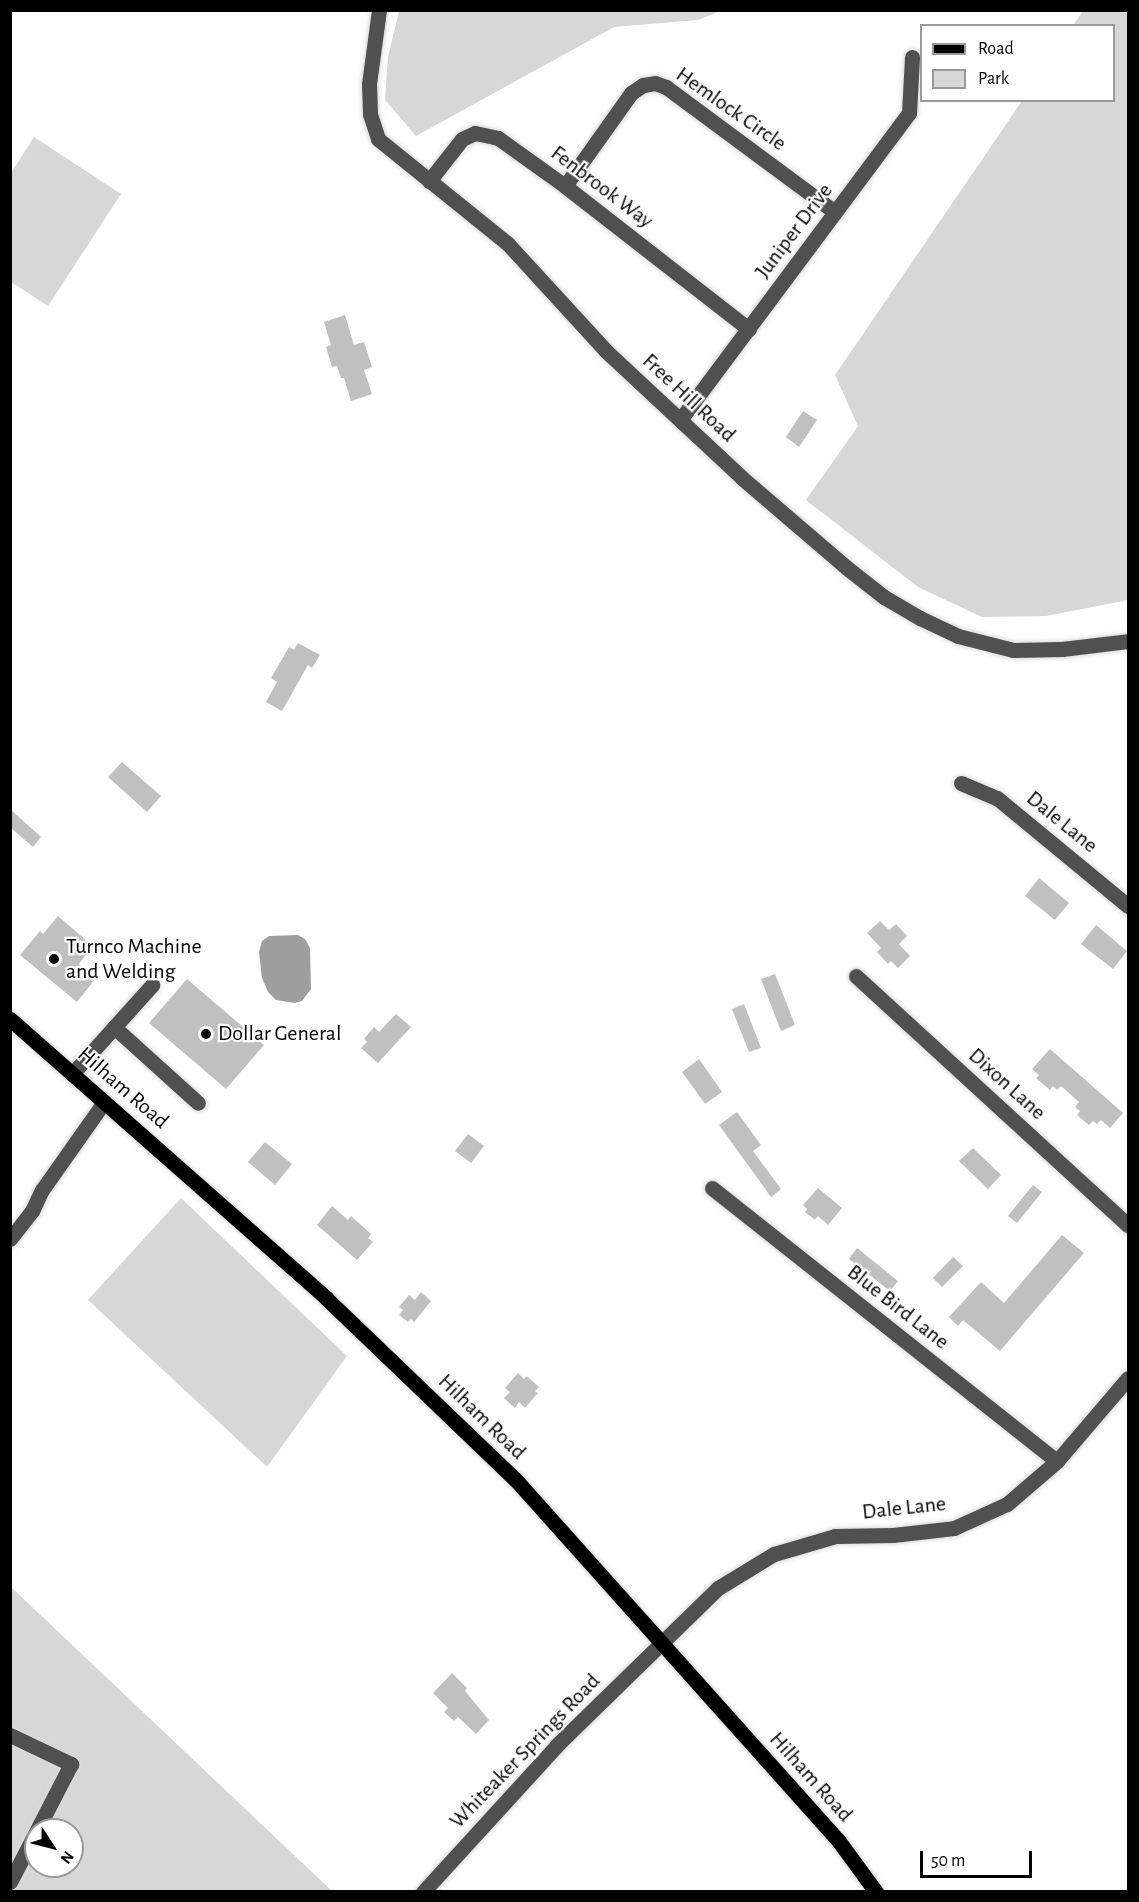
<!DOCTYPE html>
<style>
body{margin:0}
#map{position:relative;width:1139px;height:1902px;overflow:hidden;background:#fff;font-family:"Alegreya Sans",sans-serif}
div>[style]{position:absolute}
.green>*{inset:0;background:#d7d7d7}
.water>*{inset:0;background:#9e9e9e}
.building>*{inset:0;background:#c0c0c0}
.roads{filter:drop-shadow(0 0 2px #dbdbdb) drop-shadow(0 0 2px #dbdbdb)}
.minor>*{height:15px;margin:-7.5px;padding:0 7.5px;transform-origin:7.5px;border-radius:7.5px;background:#505050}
.major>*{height:15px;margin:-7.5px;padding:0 7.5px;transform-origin:7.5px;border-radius:7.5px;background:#000}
.dots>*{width:16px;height:16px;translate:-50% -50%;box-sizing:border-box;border:3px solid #fff;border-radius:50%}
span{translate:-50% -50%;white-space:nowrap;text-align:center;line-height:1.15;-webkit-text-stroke:4.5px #fff;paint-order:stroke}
.street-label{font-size:22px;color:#000}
.poi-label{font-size:22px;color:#000}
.left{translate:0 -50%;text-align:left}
.frame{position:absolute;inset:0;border:12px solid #000;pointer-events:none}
.legend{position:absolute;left:920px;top:24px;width:195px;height:78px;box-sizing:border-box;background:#fff;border:2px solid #999;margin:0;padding:8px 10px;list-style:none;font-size:18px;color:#000}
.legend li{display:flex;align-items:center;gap:12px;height:30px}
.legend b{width:30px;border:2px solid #999}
.north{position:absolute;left:24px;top:1818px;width:60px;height:60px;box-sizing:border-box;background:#fff;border:2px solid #999;border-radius:50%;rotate:126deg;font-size:16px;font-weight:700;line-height:24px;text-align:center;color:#000}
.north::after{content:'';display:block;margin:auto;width:21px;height:27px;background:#000;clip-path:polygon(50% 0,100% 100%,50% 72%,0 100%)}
.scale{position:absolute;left:920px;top:1851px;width:112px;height:27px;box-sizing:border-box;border:3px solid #000;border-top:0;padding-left:8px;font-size:18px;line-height:21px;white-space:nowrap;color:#000;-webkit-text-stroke:4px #fff;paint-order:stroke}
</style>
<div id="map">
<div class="green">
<div style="clip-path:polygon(1084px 10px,1128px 11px,1128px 600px,1046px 616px,982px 617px,918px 587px,806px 500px,858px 426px,835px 375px,1022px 101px,1114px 100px,1114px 26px,1073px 25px)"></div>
<div style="clip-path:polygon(399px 11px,399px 10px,721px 11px,698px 20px,614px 27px,416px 136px,385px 100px,388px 57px)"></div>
<div style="clip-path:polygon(34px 137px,121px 194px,48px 306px,11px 282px,11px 173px)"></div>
<div style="clip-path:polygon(181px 1198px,347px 1356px,267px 1467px,88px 1300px)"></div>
<div style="clip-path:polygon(evenodd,11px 1587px,332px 1891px,11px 1891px,11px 1587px,36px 1830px,72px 1830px,72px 1866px,36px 1866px,36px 1830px)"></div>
</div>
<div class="water">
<div style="clip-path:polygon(298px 935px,305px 939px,310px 948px,311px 989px,302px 1001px,295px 1003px,276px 1000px,268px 992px,262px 978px,259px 952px,262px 941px,269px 936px)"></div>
</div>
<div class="building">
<div style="clip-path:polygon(345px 315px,354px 345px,364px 342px,372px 367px,364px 370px,372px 394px,351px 401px,344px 378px,341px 378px,337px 366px,332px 367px,326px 347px,331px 345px,324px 322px)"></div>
<div style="clip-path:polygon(803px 411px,817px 420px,799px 447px,786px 437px)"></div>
<div style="clip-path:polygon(298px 643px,320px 655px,312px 668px,308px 665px,282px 711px,266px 702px,277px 682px,271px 678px,289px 647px,294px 650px)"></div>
<div style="clip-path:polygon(122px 762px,161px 796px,147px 812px,108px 777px)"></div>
<div style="clip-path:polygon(10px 809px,41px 837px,33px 847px,10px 827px)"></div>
<div style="clip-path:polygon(1039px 878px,1069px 903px,1055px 920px,1025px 896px)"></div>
<div style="clip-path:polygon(58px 916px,87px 941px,82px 947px,88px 952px,79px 964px,96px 978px,77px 1002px,20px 955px,40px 931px,43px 934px)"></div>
<div style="clip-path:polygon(880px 921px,889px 930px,896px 924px,907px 936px,899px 944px,910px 956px,898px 968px,891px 961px,888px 964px,877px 952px,881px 948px,867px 933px)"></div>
<div style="clip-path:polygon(1096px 925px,1127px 951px,1113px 969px,1081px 944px)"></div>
<div style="clip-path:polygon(775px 974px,795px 1025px,781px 1031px,761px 979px)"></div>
<div style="clip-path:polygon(187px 979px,264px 1045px,226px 1089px,149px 1023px)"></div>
<div style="clip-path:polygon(744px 1004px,761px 1048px,749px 1052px,732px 1009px)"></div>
<div style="clip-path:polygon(396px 1014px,411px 1027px,378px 1063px,361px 1048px,367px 1042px,364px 1039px,374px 1027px,379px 1032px)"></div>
<div style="clip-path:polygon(1050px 1049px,1123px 1113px,1110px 1128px,1101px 1120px,1097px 1124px,1093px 1121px,1089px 1125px,1077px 1115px,1080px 1111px,1075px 1107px,1079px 1102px,1061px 1086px,1057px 1090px,1053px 1086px,1050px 1090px,1036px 1078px,1039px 1075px,1032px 1069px)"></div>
<div style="clip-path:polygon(699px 1059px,722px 1092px,705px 1104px,682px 1072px)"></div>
<div style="clip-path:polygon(737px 1112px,761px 1145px,753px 1151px,781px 1189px,771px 1197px,719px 1125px)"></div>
<div style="clip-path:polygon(468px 1134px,484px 1146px,471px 1163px,455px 1151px)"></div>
<div style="clip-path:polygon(265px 1142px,292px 1164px,275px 1185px,248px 1162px)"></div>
<div style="clip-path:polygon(973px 1148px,1001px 1175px,988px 1189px,959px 1161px)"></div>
<div style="clip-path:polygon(1033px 1185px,1042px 1192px,1017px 1223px,1008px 1216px)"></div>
<div style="clip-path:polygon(818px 1188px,842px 1208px,828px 1225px,818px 1216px,815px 1220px,805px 1212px,807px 1209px,803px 1205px)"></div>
<div style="clip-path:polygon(332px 1206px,348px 1220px,351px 1216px,371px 1234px,368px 1238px,373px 1242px,357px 1260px,317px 1225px)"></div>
<div style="clip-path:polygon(1062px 1235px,1084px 1253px,1000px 1351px,963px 1320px,958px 1326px,949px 1317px,981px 1282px,1004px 1303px)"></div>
<div style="clip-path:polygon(857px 1248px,898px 1281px,890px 1291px,849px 1259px)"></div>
<div style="clip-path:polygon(953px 1257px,963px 1266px,942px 1287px,933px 1278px)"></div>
<div style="clip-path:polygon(421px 1292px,431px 1301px,414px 1322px,411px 1319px,408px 1322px,399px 1315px,403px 1310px,399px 1307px,409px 1295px,415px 1300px)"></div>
<div style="clip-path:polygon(518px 1373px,524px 1379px,527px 1376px,539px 1387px,535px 1391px,538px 1393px,525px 1408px,519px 1402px,515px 1408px,504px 1398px,510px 1392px,505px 1388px)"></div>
<div style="clip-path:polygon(452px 1673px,467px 1688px,465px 1691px,489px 1720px,476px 1734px,458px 1717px,454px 1721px,444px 1712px,448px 1708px,433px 1693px)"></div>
</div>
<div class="roads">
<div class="minor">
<div style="left:379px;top:10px;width:75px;rotate:97.7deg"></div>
<div style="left:369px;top:84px;width:30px;rotate:88deg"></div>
<div style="left:370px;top:114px;width:26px;rotate:72deg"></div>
<div style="left:378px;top:139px;width:167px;rotate:38.9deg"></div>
<div style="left:508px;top:244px;width:145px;rotate:47.5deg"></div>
<div style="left:606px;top:351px;width:186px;rotate:43deg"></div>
<div style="left:742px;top:478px;width:138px;rotate:40.6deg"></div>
<div style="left:847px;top:568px;width:47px;rotate:38.1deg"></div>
<div style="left:884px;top:597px;width:42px;rotate:30.3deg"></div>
<div style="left:920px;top:618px;width:42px;rotate:25.3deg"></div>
<div style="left:958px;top:636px;width:57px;rotate:14.3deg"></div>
<div style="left:1013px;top:650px;width:49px;rotate:-1.2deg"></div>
<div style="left:1062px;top:649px;width:66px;rotate:-6.9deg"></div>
<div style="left:429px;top:181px;width:53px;rotate:-51.8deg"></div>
<div style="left:462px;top:139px;width:14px;rotate:-25deg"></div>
<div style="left:475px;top:133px;width:24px;rotate:12deg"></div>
<div style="left:498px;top:138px;width:82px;rotate:35.6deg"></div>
<div style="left:565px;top:186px;width:233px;rotate:37.9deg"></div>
<div style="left:565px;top:186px;width:114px;rotate:-54.6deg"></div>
<div style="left:631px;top:93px;width:14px;rotate:-34deg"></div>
<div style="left:643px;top:85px;width:12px;rotate:-9deg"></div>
<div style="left:655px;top:83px;width:12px;rotate:20deg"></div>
<div style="left:666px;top:87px;width:210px;rotate:36.5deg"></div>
<div style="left:680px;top:420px;width:383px;rotate:-53.3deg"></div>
<div style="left:909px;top:113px;width:56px;rotate:-86.9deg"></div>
<div style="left:961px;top:783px;width:39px;rotate:23deg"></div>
<div style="left:997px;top:798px;width:170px;rotate:39.5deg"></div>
<div style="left:856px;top:976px;width:369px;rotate:42.5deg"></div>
<div style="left:114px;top:1027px;width:113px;rotate:42.1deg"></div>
<div style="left:72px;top:1074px;width:120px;rotate:-48deg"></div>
<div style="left:712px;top:1188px;width:440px;rotate:38.4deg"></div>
<div style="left:10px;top:1239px;width:36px;rotate:-52deg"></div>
<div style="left:32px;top:1211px;width:23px;rotate:-65deg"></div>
<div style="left:42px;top:1190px;width:108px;rotate:-54.8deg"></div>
<div style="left:10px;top:1735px;width:68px;rotate:25.4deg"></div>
<div style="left:71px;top:1764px;width:74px;rotate:117.3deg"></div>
<div style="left:10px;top:1882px;width:56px;rotate:-62.5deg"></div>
<div style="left:423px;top:1892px;width:199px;rotate:-47.6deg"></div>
<div style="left:557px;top:1745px;width:225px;rotate:-44.3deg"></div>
<div style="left:718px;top:1588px;width:66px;rotate:-31.3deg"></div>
<div style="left:774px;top:1554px;width:64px;rotate:-16.4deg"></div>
<div style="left:835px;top:1536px;width:58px;rotate:-1deg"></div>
<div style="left:893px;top:1535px;width:61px;rotate:-6.5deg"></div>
<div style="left:954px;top:1528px;width:58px;rotate:-24.4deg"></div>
<div style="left:1007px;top:1504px;width:66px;rotate:-40.7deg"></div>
<div style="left:1057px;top:1461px;width:109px;rotate:-49.5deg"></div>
</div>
<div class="major">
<div style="left:10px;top:1019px;width:422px;rotate:41.4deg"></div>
<div style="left:326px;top:1298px;width:263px;rotate:43.8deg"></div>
<div style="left:516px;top:1480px;width:483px;rotate:48.2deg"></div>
<div style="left:838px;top:1840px;width:64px;rotate:53.8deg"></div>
</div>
</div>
<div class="dots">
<div style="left:54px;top:959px;background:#000"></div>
<div style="left:206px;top:1034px;background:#000"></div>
</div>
<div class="street-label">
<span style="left:731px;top:109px;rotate:35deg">Hemlock Circle</span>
<span style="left:602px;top:187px;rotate:37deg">Fenbrook Way</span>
<span style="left:794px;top:231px;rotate:-53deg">Juniper Drive</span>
<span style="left:689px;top:398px;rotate:43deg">Free Hill Road</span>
<span style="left:1062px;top:822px;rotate:39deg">Dale Lane</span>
<span style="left:1007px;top:1084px;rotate:42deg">Dixon Lane</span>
<span style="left:123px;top:1088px;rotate:41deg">Hilham Road</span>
<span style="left:898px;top:1307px;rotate:38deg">Blue Bird Lane</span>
<span style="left:482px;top:1417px;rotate:44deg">Hilham Road</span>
<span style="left:904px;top:1508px;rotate:-6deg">Dale Lane</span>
<span style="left:525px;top:1751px;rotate:-46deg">Whiteaker Springs Road</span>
<span style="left:811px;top:1777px;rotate:48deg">Hilham Road</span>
</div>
<div class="poi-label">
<span class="left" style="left:66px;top:959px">Turnco Machine<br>and Welding</span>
<span class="left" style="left:218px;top:1034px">Dollar General</span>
</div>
<div class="frame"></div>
<ul class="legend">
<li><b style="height:8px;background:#000"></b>Road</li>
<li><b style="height:16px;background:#d7d7d7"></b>Park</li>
</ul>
<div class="north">N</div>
<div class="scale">50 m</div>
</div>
